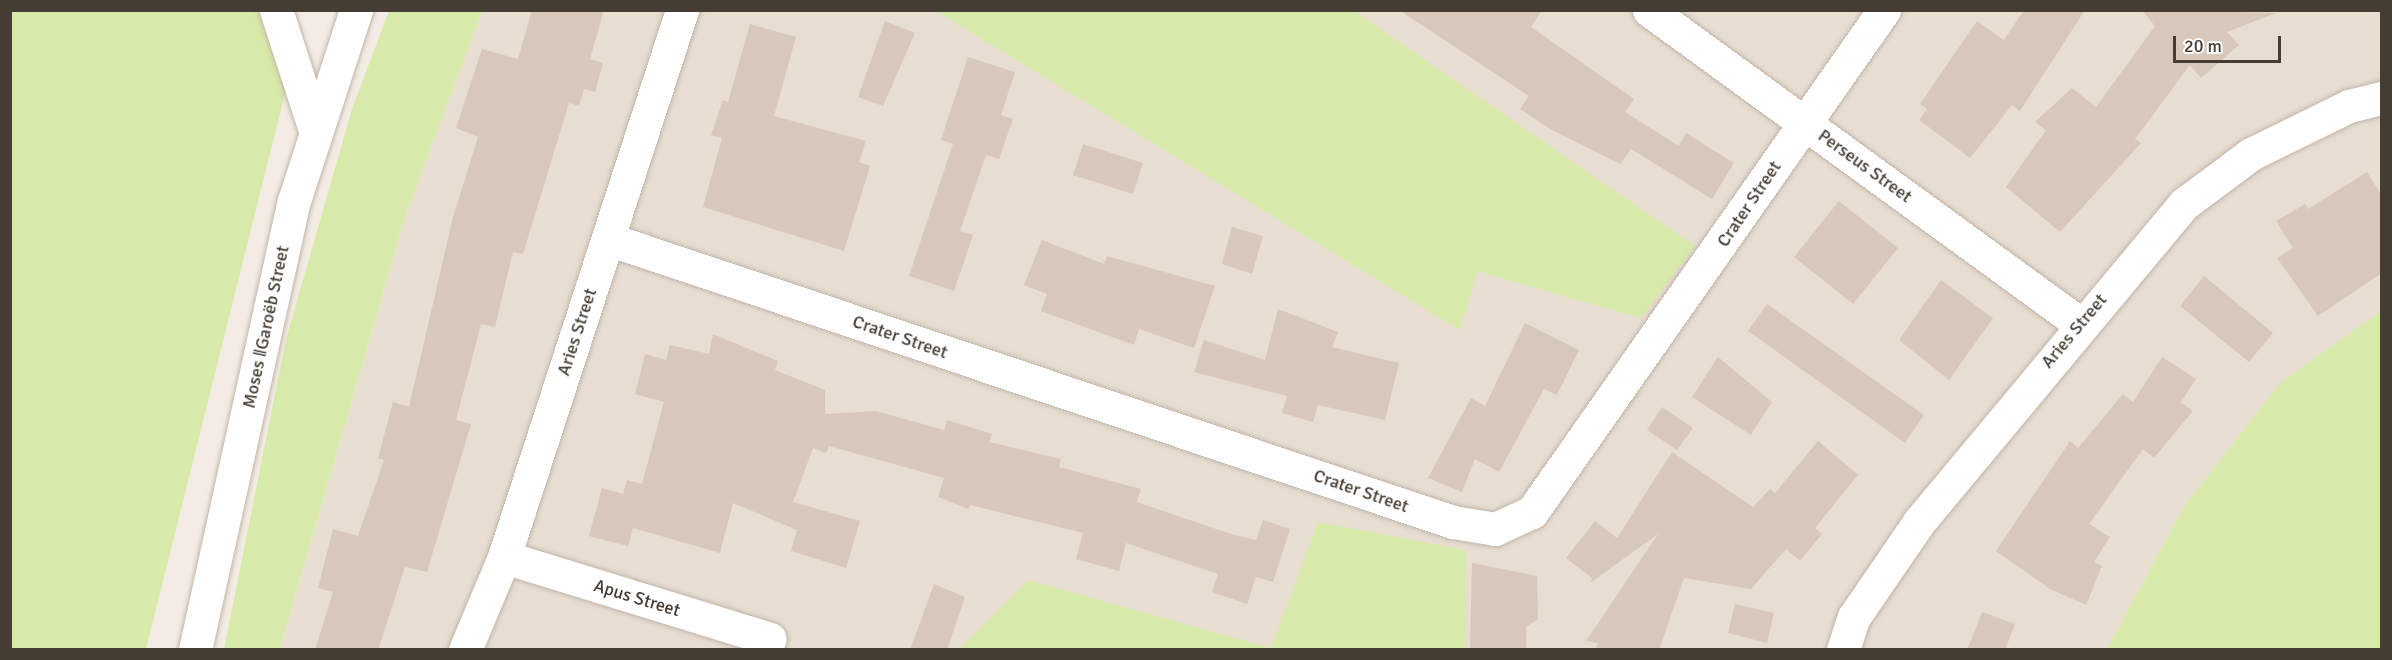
<!DOCTYPE html>
<meta charset="utf-8">
<style>
body{margin:0}
#map{position:relative;width:2392px;height:660px;overflow:hidden;background:#f3ece4;font-family:Signika,sans-serif}
div>[style]{position:absolute}
.residential>*{inset:0;background:#e7ddd1}
.green>*{inset:0;background:#d7eaa9}
.building>*{inset:0;background:#d8c8bb}
.roads{filter:drop-shadow(0 0 2px #c2b5a9) drop-shadow(0 0 2px #c2b5a9)}
.minor>*{height:33px;margin:-16.5px;padding:0 16.5px;transform-origin:16.5px;border-radius:16.5px;background:#fff}
span{translate:-50% -50%;white-space:nowrap;text-align:center;line-height:1.15;-webkit-text-stroke:4.5px #fff;paint-order:stroke}
.street-label{font-size:18px;color:#453c33}
.frame{position:absolute;inset:0;border:12px solid #453c33;pointer-events:none}
.scale{position:absolute;left:2173px;top:36px;width:108px;height:27px;box-sizing:border-box;border:3px solid #453c33;border-top:0;padding-left:8px;font-size:18px;line-height:21px;white-space:nowrap;color:#453c33;-webkit-text-stroke:4px #fff;paint-order:stroke}
</style>
<div id="map">
<div class="residential">
<div style="clip-path:polygon(482px 11px,2381px 11px,2381px 311px,2280px 384px,2184px 507px,2107px 649px,280px 650px,405px 217px)"></div>
</div>
<div class="green">
<div style="clip-path:polygon(10px 11px,280px 11px,294px 58px,146px 649px,11px 649px)"></div>
<div style="clip-path:polygon(389px 11px,482px 11px,405px 217px,280px 649px,224px 649px,286px 339px,352px 109px)"></div>
<div style="clip-path:polygon(936px 11px,1354px 11px,1695px 246px,1641px 318px,1477px 271px,1460px 330px)"></div>
<div style="clip-path:polygon(2381px 311px,2381px 649px,2107px 649px,2184px 507px,2280px 383px)"></div>
<div style="clip-path:polygon(1318px 522px,1466px 550px,1465px 649px,959px 649px,1028px 580px,1271px 648px)"></div>
</div>
<div class="building">
<div style="clip-path:polygon(532px 10px,604px 10px,590px 59px,603px 63px,595px 92px,584px 89px,579px 106px,569px 103px,523px 254px,513px 252px,495px 327px,481px 324px,456px 420px,471px 424px,427px 572px,405px 567px,378px 650px,315px 650px,333px 592px,318px 588px,333px 529px,358px 536px,384px 460px,378px 458px,393px 402px,409px 407px,453px 217px,478px 137px,456px 128px,482px 49px,518px 59px)"></div>
<div style="clip-path:polygon(1399px 10px,1542px 10px,1531px 27px,1634px 99px,1625px 112px,1679px 146px,1686px 133px,1734px 163px,1712px 199px,1631px 149px,1620px 164px,1550px 129px,1520px 109px,1529px 96px)"></div>
<div style="clip-path:polygon(2024px 10px,2085px 10px,2020px 111px,2012px 105px,1970px 158px,1919px 120px,1927px 109px,1920px 104px,1977px 21px,2004px 40px)"></div>
<div style="clip-path:polygon(2142px 10px,2276px 13px,2227px 32px,2239px 45px,2201px 78px,2190px 65px,2135px 139px,2141px 143px,2060px 232px,2006px 187px,2046px 130px,2035px 122px,2072px 88px,2096px 107px,2155px 26px)"></div>
<div style="clip-path:polygon(885px 21px,915px 33px,883px 106px,858px 97px)"></div>
<div style="clip-path:polygon(750px 24px,796px 37px,774px 116px,866px 141px,859px 162px,870px 166px,844px 251px,703px 207px,722px 138px,711px 135px,723px 100px,728px 102px)"></div>
<div style="clip-path:polygon(968px 57px,1015px 72px,1001px 115px,1013px 119px,999px 159px,986px 155px,960px 231px,973px 235px,954px 291px,909px 276px,953px 144px,941px 140px)"></div>
<div style="clip-path:polygon(1083px 144px,1143px 163px,1133px 194px,1073px 175px)"></div>
<div style="clip-path:polygon(2367px 172px,2382px 196px,2382px 273px,2318px 316px,2277px 258px,2293px 248px,2276px 221px,2305px 204px,2308px 209px)"></div>
<div style="clip-path:polygon(1839px 201px,1898px 248px,1853px 304px,1794px 257px)"></div>
<div style="clip-path:polygon(1232px 227px,1263px 236px,1252px 274px,1222px 264px)"></div>
<div style="clip-path:polygon(1042px 240px,1104px 264px,1107px 256px,1215px 286px,1194px 348px,1139px 329px,1134px 345px,1041px 311px,1047px 294px,1024px 285px)"></div>
<div style="clip-path:polygon(2204px 276px,2273px 333px,2249px 362px,2180px 306px)"></div>
<div style="clip-path:polygon(1941px 280px,1993px 318px,1949px 380px,1899px 340px)"></div>
<div style="clip-path:polygon(1767px 304px,1924px 415px,1905px 443px,1748px 331px)"></div>
<div style="clip-path:polygon(1278px 309px,1338px 332px,1332px 347px,1399px 363px,1385px 420px,1318px 405px,1313px 422px,1282px 413px,1287px 396px,1194px 372px,1204px 340px,1265px 360px)"></div>
<div style="clip-path:polygon(1525px 323px,1579px 350px,1557px 395px,1544px 389px,1499px 472px,1475px 459px,1462px 492px,1428px 478px,1471px 398px,1485px 406px)"></div>
<div style="clip-path:polygon(713px 334px,778px 361px,775px 370px,825px 390px,825px 414px,876px 411px,944px 430px,947px 420px,992px 434px,989px 442px,1061px 459px,1059px 467px,1141px 489px,1137px 502px,1231px 534px,1256px 540px,1263px 520px,1290px 529px,1273px 582px,1256px 577px,1247px 604px,1212px 592px,1218px 574px,1126px 543px,1119px 571px,1076px 559px,1083px 533px,970px 505px,968px 509px,938px 497px,944px 478px,829px 446px,826px 453px,813px 448px,793px 502px,860px 521px,846px 568px,791px 551px,797px 530px,733px 503px,720px 553px,633px 528px,628px 546px,589px 536px,602px 488px,623px 494px,627px 480px,642px 484px,664px 402px,635px 394px,645px 354px,666px 360px,670px 345px,709px 354px)"></div>
<div style="clip-path:polygon(1718px 357px,1772px 402px,1751px 435px,1692px 397px)"></div>
<div style="clip-path:polygon(2162px 357px,2196px 379px,2181px 402px,2193px 411px,2154px 458px,2143px 449px,2089px 524px,2110px 537px,2094px 562px,2102px 566px,2086px 605px,2050px 589px,1996px 551px,2070px 441px,2078px 448px,2123px 394px,2133px 402px)"></div>
<div style="clip-path:polygon(1662px 407px,1693px 428px,1677px 450px,1647px 430px)"></div>
<div style="clip-path:polygon(1818px 441px,1858px 475px,1815px 528px,1822px 534px,1800px 561px,1786px 549px,1751px 589px,1684px 578px,1659px 650px,1595px 650px,1598px 643px,1586px 641px,1658px 534px,1590px 583px,1592px 578px,1566px 558px,1595px 521px,1617px 538px,1672px 452px,1753px 507px,1770px 489px,1775px 493px)"></div>
<div style="clip-path:polygon(1472px 563px,1537px 576px,1538px 619px,1526px 627px,1526px 650px,1470px 650px)"></div>
<div style="clip-path:polygon(934px 584px,965px 597px,947px 650px,910px 650px)"></div>
<div style="clip-path:polygon(1735px 604px,1774px 613px,1767px 643px,1728px 633px)"></div>
<div style="clip-path:polygon(1982px 612px,2015px 624px,2005px 650px,1967px 650px)"></div>
</div>
<div class="roads">
<div class="minor">
<div style="left:276px;top:10px;width:129px;rotate:72deg"></div>
<div style="left:1649px;top:10px;width:532px;rotate:36.05deg"></div>
<div style="left:608px;top:239px;width:891px;rotate:18.52deg"></div>
<div style="left:1453px;top:522px;width:43px;rotate:9.5deg"></div>
<div style="left:1495px;top:529px;width:41px;rotate:-24.7deg"></div>
<div style="left:1532px;top:512px;width:613px;rotate:-54.96deg"></div>
<div style="left:504px;top:557px;width:278px;rotate:17.1deg"></div>
<div style="left:195px;top:650px;width:460px;rotate:-77.6deg"></div>
<div style="left:294px;top:201px;width:201px;rotate:-72deg"></div>
<div style="left:465px;top:650px;width:101px;rotate:-67.2deg"></div>
<div style="left:504px;top:557px;width:575px;rotate:-71.97deg"></div>
<div style="left:1843px;top:650px;width:35px;rotate:-72deg"></div>
<div style="left:1854px;top:617px;width:115px;rotate:-55.6deg"></div>
<div style="left:1919px;top:522px;width:414px;rotate:-50.2deg"></div>
<div style="left:2184px;top:204px;width:84px;rotate:-36.7deg"></div>
<div style="left:2251px;top:154px;width:109px;rotate:-26.1deg"></div>
<div style="left:2349px;top:106px;width:34px;rotate:-14deg"></div>
</div>
</div>
<div class="street-label">
<span style="left:1865px;top:166px;rotate:36deg">Perseus Street</span>
<span style="left:1749px;top:204px;rotate:-56deg">Crater Street</span>
<span style="left:266px;top:327px;rotate:-78deg">Moses ǁGaroëb Street</span>
<span style="left:2074px;top:331px;rotate:-50deg">Aries Street</span>
<span style="left:577px;top:332px;rotate:-72deg">Aries Street</span>
<span style="left:900px;top:337px;rotate:19deg">Crater Street</span>
<span style="left:1361px;top:491px;rotate:19deg">Crater Street</span>
<span style="left:637px;top:598px;rotate:17deg">Apus Street</span>
</div>
<div class="frame"></div>
<div class="scale">20 m</div>
</div>
